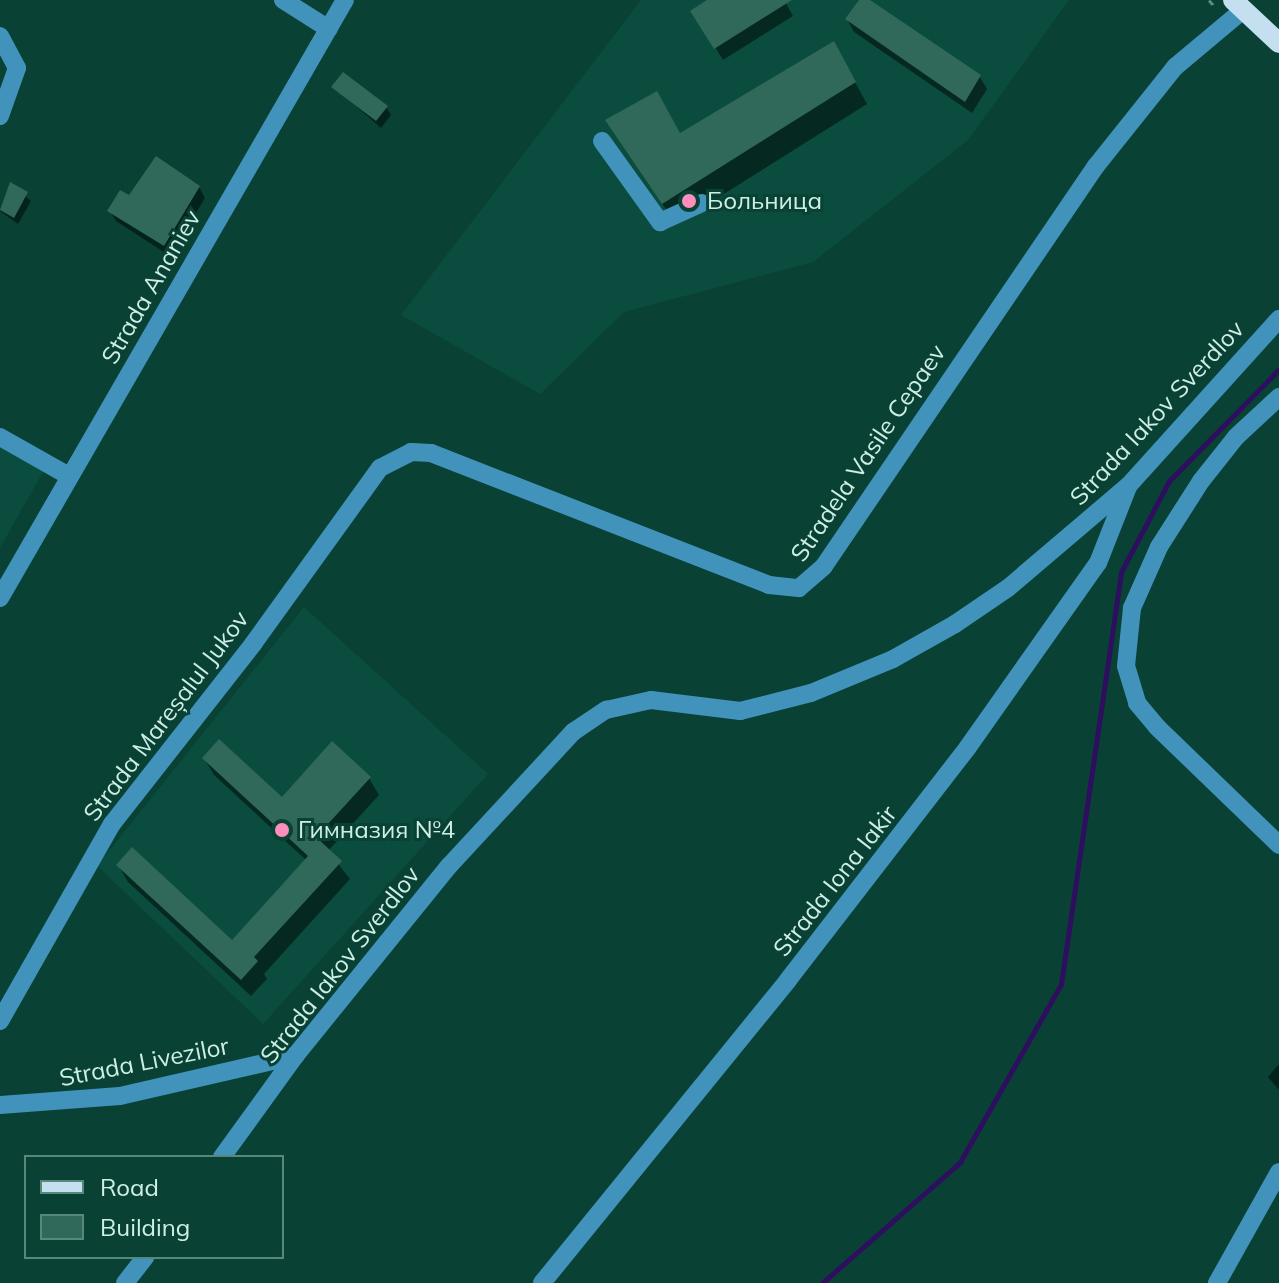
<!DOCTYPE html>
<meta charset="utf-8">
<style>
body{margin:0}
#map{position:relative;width:1279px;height:1283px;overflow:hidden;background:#094135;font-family:Mulish,sans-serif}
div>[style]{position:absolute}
.built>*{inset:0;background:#0a4d3e}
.shadow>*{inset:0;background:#0007}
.stream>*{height:5px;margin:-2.5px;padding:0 2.5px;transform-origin:2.5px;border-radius:2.5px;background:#2e0e5f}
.building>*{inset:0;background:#30695a}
.path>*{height:3px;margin-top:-1.5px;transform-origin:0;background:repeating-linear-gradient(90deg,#5c8a7e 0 6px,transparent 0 12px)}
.minor>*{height:18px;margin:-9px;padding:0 9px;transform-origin:9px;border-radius:9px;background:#4193bc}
.major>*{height:20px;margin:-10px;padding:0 10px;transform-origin:10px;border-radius:10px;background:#c3dff0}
.dots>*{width:22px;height:22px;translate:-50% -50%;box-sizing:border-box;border:4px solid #094135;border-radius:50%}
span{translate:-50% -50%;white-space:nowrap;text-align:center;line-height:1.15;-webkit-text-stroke:6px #094135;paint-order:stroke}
.poi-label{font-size:24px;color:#ceefe4}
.left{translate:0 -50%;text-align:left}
.street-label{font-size:24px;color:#ceefe4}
.legend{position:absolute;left:24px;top:1155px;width:260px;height:104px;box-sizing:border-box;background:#094135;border:2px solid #58877b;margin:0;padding:10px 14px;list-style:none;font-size:24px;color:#ceefe4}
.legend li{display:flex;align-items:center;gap:16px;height:40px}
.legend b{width:40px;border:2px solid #58877b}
</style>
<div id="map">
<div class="built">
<div style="clip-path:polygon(641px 0,1069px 0,968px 140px,813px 262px,624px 312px,540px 394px,401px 315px)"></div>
<div style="clip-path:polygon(0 447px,44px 470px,0 548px)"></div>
<div style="clip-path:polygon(304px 607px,488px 774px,263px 1024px,97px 866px)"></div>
</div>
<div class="shadow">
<div style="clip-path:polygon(711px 0,784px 0,793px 16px,723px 60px,693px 11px)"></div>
<div style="clip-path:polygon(861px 0,980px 77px,987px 89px,972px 113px,854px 32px,847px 19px)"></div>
<div style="clip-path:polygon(834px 44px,867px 104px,676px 224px,620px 142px,680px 135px)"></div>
<div style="clip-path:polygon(334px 87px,386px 107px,391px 115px,381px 128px)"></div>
<div style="clip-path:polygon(11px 184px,31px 201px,18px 224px,0 211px)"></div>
<div style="clip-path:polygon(199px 187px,205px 198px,170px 256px,116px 221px,110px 211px,129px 198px)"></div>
<div style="clip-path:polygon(204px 758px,282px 800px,369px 778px,379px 795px,328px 851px,350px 879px,264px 974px,267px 979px,251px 996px,128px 882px,118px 865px,232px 942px,307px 861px,214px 775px)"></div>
<div style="clip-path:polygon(1278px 1065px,1279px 1065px,1279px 1090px,1268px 1077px)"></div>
</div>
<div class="stream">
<div style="left:822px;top:1283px;width:184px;rotate:-41.2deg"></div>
<div style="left:960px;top:1162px;width:205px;rotate:-60.4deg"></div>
<div style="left:1061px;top:984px;width:416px;rotate:-81.7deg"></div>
<div style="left:1121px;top:572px;width:103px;rotate:-62.2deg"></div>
<div style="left:1169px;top:481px;width:157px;rotate:-45.5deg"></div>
</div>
<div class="building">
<div style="clip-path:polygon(707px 0,792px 0,714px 49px,690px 11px)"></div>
<div style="clip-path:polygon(859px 0,870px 0,981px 75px,965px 102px,845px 19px)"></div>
<div style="clip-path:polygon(834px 41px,856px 82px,662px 204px,605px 120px,657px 91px,680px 133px)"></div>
<div style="clip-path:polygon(343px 72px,388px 106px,376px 121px,331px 87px)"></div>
<div style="clip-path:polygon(156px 156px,200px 186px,164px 246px,107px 211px,120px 190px,129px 195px)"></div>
<div style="clip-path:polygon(10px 182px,28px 192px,14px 218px,0 210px)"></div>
<div style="clip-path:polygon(219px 739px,282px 797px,332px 741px,371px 777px,316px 837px,342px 861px,254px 957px,258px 961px,241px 980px,116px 865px,132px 847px,232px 940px,308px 856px,202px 758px)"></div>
</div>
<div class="path">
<div style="left:1209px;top:0;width:9px;rotate:49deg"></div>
</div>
<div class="minor">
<div style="left:283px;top:0;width:54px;rotate:32.2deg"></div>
<div style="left:0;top:36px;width:36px;rotate:62deg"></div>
<div style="left:17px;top:68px;width:51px;rotate:109.5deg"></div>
<div style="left:602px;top:141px;width:100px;rotate:54.4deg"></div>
<div style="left:660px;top:222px;width:46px;rotate:-24.3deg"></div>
<div style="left:1279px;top:397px;width:59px;rotate:137.1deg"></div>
<div style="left:1236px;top:437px;width:56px;rotate:128.5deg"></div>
<div style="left:1201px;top:481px;width:78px;rotate:122.5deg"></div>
<div style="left:1159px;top:547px;width:67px;rotate:113.9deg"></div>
<div style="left:1132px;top:608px;width:58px;rotate:95.9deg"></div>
<div style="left:1126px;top:666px;width:39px;rotate:73deg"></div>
<div style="left:1137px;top:703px;width:31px;rotate:50deg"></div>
<div style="left:1157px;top:727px;width:170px;rotate:44deg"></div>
<div style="left:0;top:437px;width:79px;rotate:29.5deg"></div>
<div style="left:0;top:598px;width:690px;rotate:-60.02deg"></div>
<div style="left:0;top:1021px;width:227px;rotate:-60.4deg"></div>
<div style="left:112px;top:824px;width:229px;rotate:-51.9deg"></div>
<div style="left:253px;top:644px;width:217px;rotate:-54.2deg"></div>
<div style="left:380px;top:468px;width:35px;rotate:-27deg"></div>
<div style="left:411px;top:452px;width:20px;rotate:3deg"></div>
<div style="left:431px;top:453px;width:363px;rotate:21.3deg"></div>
<div style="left:769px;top:585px;width:30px;rotate:6deg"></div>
<div style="left:799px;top:588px;width:33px;rotate:-41deg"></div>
<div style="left:824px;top:566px;width:484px;rotate:-55.8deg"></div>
<div style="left:1096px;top:166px;width:127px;rotate:-51.4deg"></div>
<div style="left:1175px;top:67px;width:89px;rotate:-40deg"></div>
<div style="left:0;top:1105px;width:120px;rotate:-4.3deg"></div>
<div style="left:120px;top:1096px;width:180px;rotate:-12.9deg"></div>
<div style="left:222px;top:1157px;width:125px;rotate:-54.1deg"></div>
<div style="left:295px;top:1056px;width:245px;rotate:-51deg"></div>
<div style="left:449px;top:866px;width:183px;rotate:-47.2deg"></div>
<div style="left:573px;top:732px;width:40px;rotate:-34deg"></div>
<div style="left:606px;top:710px;width:46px;rotate:-12.5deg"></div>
<div style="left:651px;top:700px;width:90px;rotate:7deg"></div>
<div style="left:740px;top:711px;width:73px;rotate:-14.2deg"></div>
<div style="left:811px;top:693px;width:89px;rotate:-22.5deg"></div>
<div style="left:893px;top:659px;width:71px;rotate:-29.4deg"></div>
<div style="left:955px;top:624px;width:64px;rotate:-34.2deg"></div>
<div style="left:1008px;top:588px;width:159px;rotate:-40.4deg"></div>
<div style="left:1129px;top:485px;width:224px;rotate:-47.9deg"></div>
<div style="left:125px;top:1283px;width:33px;rotate:-52deg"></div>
<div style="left:542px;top:1283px;width:390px;rotate:-50.9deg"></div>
<div style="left:788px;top:980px;width:294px;rotate:-52.3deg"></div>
<div style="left:968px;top:747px;width:225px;rotate:-54.8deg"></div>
<div style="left:1098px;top:563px;width:82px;rotate:-68.5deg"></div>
<div style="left:1217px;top:1283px;width:127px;rotate:-60.8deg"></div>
</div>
<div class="major">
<div style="left:1233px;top:0;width:63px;rotate:43.1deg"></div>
</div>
<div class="dots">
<div style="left:689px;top:201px;background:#fd8ebe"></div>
<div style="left:282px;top:830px;background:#fd8ebe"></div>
</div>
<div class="poi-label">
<span class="left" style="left:707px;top:201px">Больница</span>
<span class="left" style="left:298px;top:830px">Гимназия №4</span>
</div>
<div class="street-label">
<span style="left:151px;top:287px;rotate:-60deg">Strada Ananiev</span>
<span style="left:1157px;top:413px;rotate:-47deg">Strada Iakov Sverdlov</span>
<span style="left:868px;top:453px;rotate:-56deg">Stradela Vasile Cepaev</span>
<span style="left:166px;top:716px;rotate:-53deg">Strada Mareșalul Jukov</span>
<span style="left:835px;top:881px;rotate:-52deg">Strada Iona Iakir</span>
<span style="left:340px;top:965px;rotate:-52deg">Strada Iakov Sverdlov</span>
<span style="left:144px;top:1062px;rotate:-11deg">Strada Livezilor</span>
</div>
<ul class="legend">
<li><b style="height:10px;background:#c3dff0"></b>Road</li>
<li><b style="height:22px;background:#30695a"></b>Building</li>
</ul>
</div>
